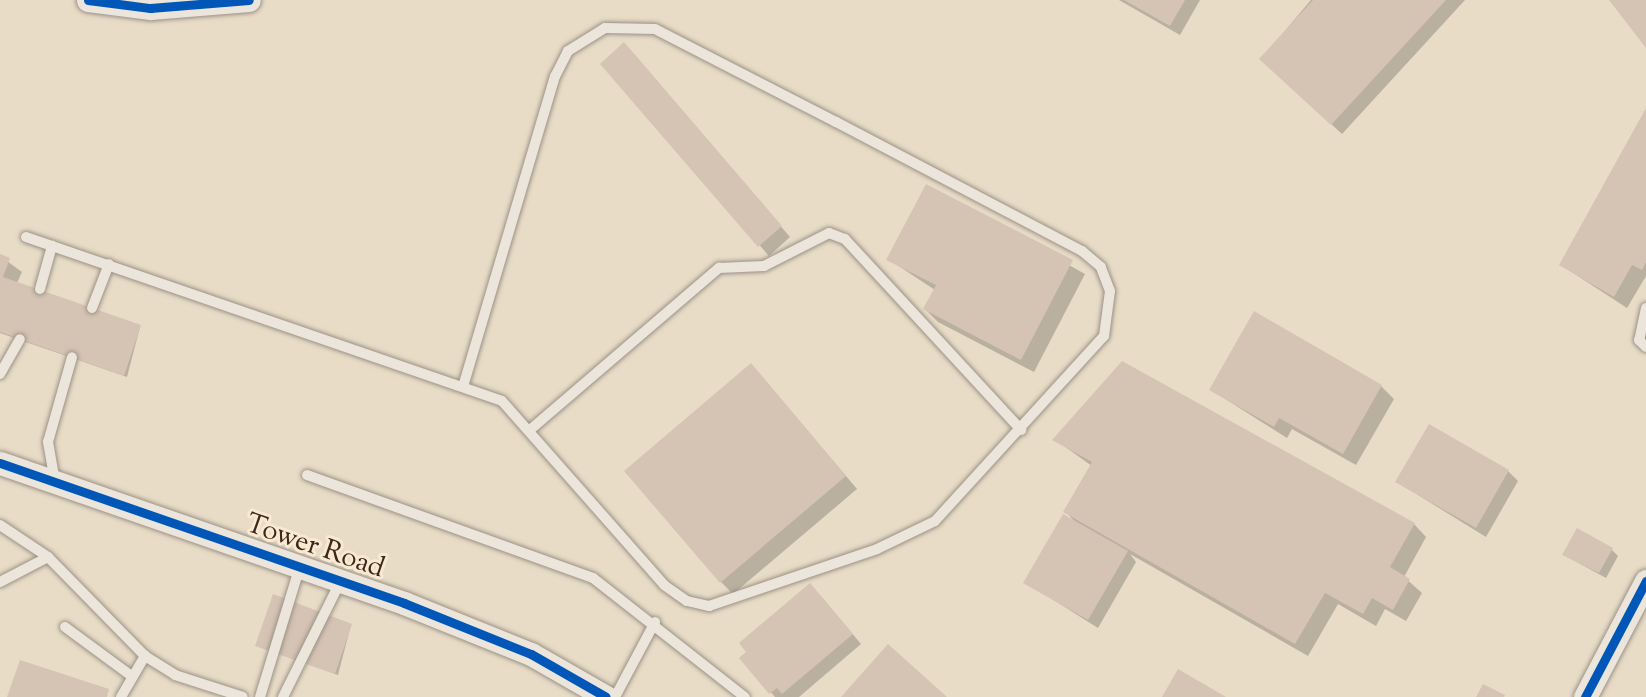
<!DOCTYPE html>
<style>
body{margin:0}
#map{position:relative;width:1646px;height:697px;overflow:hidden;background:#e8dcc7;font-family:"Sorts Mill Goudy",serif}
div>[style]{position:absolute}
.shadow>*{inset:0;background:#0003}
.building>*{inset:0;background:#d5c3b4}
.roads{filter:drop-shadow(0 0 2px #9c9285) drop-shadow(0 0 2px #9c9285)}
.service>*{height:10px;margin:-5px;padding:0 5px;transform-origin:5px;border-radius:5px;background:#ebe5db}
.minor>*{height:23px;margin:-11.5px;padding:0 11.5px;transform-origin:11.5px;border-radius:11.5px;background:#ebe5db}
.cycleway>*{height:9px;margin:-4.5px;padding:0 4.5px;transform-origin:4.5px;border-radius:4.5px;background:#0057b8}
span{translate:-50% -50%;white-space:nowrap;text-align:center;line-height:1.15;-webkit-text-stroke:6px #f8ead2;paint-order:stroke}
.street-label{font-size:28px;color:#3d271a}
</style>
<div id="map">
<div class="shadow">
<div style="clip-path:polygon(1119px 0,1200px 0,1180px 35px)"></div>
<div style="clip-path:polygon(1311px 0,1465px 0,1342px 134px,1261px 59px)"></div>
<div style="clip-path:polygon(634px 54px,790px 237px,769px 256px,602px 64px)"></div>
<div style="clip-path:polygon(1646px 113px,1646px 276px,1627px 308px,1561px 265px)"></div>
<div style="clip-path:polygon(927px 186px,1085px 274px,1034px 372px,938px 322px,925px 309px,935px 290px,888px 259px)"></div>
<div style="clip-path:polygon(0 256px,22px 272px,17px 283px,140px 327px,127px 377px,0 333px)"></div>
<div style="clip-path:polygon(763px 378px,857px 489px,733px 594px,721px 582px)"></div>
<div style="clip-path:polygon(1381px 386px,1394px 399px,1356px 465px,1292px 429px,1287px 438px,1211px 390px)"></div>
<div style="clip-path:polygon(1054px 439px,1414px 524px,1426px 537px,1404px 577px,1422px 593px,1406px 621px,1385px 609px,1376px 626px,1338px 604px,1308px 656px,1130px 554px,1136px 562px,1098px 628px,1025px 582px,1075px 522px,1066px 512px,1092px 466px)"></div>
<div style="clip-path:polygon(1508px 471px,1518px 481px,1486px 537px,1397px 482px)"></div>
<div style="clip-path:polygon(1612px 550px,1618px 556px,1606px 578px,1564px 555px)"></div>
<div style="clip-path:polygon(820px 595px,861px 644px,799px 697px,775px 697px,742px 658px)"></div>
<div style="clip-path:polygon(351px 625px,338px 675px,257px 646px)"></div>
</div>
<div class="building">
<div style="clip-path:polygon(1124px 0,1185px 0,1170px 26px)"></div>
<div style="clip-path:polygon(1313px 0,1446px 0,1331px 125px,1259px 59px)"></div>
<div style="clip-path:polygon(1609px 0,1646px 0,1646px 48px)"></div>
<div style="clip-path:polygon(624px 42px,782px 226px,758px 247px,600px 64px)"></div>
<div style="clip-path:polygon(1646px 108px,1646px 262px,1642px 270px,1632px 265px,1614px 297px,1559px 265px)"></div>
<div style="clip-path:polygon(926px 184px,1073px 260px,1021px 360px,923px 309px,936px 285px,886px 260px)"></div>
<div style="clip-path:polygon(0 254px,10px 258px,3px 277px,141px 325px,124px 376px,0 332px)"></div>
<div style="clip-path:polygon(1254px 311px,1382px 385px,1343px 454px,1279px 418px,1274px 427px,1209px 390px)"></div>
<div style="clip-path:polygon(1122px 361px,1415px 523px,1390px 567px,1410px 579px,1393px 610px,1372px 598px,1363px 614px,1325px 593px,1295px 644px,1063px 512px,1092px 462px,1052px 440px)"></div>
<div style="clip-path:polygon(751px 363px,846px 476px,720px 583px,624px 471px)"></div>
<div style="clip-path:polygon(1429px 424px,1509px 470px,1476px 528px,1395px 482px)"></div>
<div style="clip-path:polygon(1063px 514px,1128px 551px,1088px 620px,1023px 583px)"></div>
<div style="clip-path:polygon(1577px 528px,1613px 548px,1599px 573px,1562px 555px)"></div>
<div style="clip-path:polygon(810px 583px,853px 634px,782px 694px,777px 688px,769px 694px,739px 658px,746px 652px,739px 643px)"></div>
<div style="clip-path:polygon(273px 594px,352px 624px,335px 674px,255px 646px)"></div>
<div style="clip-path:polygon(888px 644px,947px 697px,841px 697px)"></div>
<div style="clip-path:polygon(20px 660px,109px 689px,107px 697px,7px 697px)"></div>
<div style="clip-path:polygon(1178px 669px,1226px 697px,1162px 697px)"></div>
<div style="clip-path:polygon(1483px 684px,1505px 695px,1504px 697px,1476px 697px)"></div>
</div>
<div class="roads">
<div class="service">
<div style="left:26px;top:237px;width:503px;rotate:19.01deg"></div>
<div style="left:502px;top:401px;width:245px;rotate:48.6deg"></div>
<div style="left:664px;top:585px;width:28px;rotate:35deg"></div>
<div style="left:687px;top:601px;width:23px;rotate:13deg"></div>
<div style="left:709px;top:606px;width:177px;rotate:-18.7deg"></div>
<div style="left:877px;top:549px;width:64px;rotate:-25.8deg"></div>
<div style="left:935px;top:521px;width:251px;rotate:-47.6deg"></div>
<div style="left:1104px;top:336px;width:45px;rotate:-82.4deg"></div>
<div style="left:1110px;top:291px;width:26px;rotate:-111deg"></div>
<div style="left:1101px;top:267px;width:25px;rotate:-140deg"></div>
<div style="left:1082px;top:251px;width:278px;rotate:-152.3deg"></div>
<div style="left:836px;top:122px;width:203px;rotate:-152.8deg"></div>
<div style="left:655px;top:29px;width:50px;rotate:-178.9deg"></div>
<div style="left:605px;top:28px;width:44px;rotate:148.1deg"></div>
<div style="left:568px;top:51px;width:28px;rotate:117deg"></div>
<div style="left:555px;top:76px;width:321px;rotate:106.5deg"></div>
<div style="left:40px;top:289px;width:45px;rotate:-74.4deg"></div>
<div style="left:92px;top:308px;width:47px;rotate:-68.9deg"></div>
<div style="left:1646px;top:308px;width:33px;rotate:102deg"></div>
<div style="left:1639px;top:340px;width:10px;rotate:45deg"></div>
<div style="left:0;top:374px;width:40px;rotate:-60.3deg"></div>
<div style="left:531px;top:429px;width:248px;rotate:-40.6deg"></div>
<div style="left:719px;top:268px;width:45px;rotate:-2.5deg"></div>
<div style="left:764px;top:266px;width:73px;rotate:-26.9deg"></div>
<div style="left:829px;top:233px;width:17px;rotate:21deg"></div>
<div style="left:845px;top:239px;width:260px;rotate:47.3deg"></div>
<div style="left:307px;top:475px;width:304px;rotate:19.8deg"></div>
<div style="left:593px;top:578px;width:193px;rotate:38.1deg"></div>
<div style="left:55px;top:482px;width:41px;rotate:-99.9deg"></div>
<div style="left:48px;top:442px;width:88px;rotate:-74.2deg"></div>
<div style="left:0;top:525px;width:58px;rotate:33.7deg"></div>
<div style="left:48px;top:557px;width:139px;rotate:45.6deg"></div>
<div style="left:145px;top:656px;width:36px;rotate:32deg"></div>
<div style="left:175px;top:675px;width:71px;rotate:17.9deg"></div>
<div style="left:0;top:582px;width:54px;rotate:-27.5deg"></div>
<div style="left:65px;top:627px;width:81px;rotate:36.4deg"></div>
<div style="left:121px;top:697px;width:48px;rotate:-59.7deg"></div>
<div style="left:260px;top:697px;width:137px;rotate:-73deg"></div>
<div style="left:283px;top:697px;width:131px;rotate:-63.6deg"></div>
<div style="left:615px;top:697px;width:85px;rotate:-61.9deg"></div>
</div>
<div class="minor">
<div style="left:88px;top:0;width:63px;rotate:7.4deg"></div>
<div style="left:150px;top:8px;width:99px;rotate:-4.6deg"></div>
<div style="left:0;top:463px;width:428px;rotate:19.1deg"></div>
<div style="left:404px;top:603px;width:137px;rotate:21.9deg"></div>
<div style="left:531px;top:654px;width:86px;rotate:29.8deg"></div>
<div style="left:1585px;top:697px;width:131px;rotate:-62.3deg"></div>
</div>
</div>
<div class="cycleway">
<div style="left:88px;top:0;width:63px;rotate:7.4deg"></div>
<div style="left:150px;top:8px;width:99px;rotate:-4.6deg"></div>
<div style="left:0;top:463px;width:428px;rotate:19.1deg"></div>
<div style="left:404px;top:603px;width:137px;rotate:21.9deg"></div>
<div style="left:531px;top:654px;width:86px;rotate:29.8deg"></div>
<div style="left:1585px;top:697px;width:131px;rotate:-62.3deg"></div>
</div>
<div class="street-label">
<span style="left:315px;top:547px;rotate:19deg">Tower Road</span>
</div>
</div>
